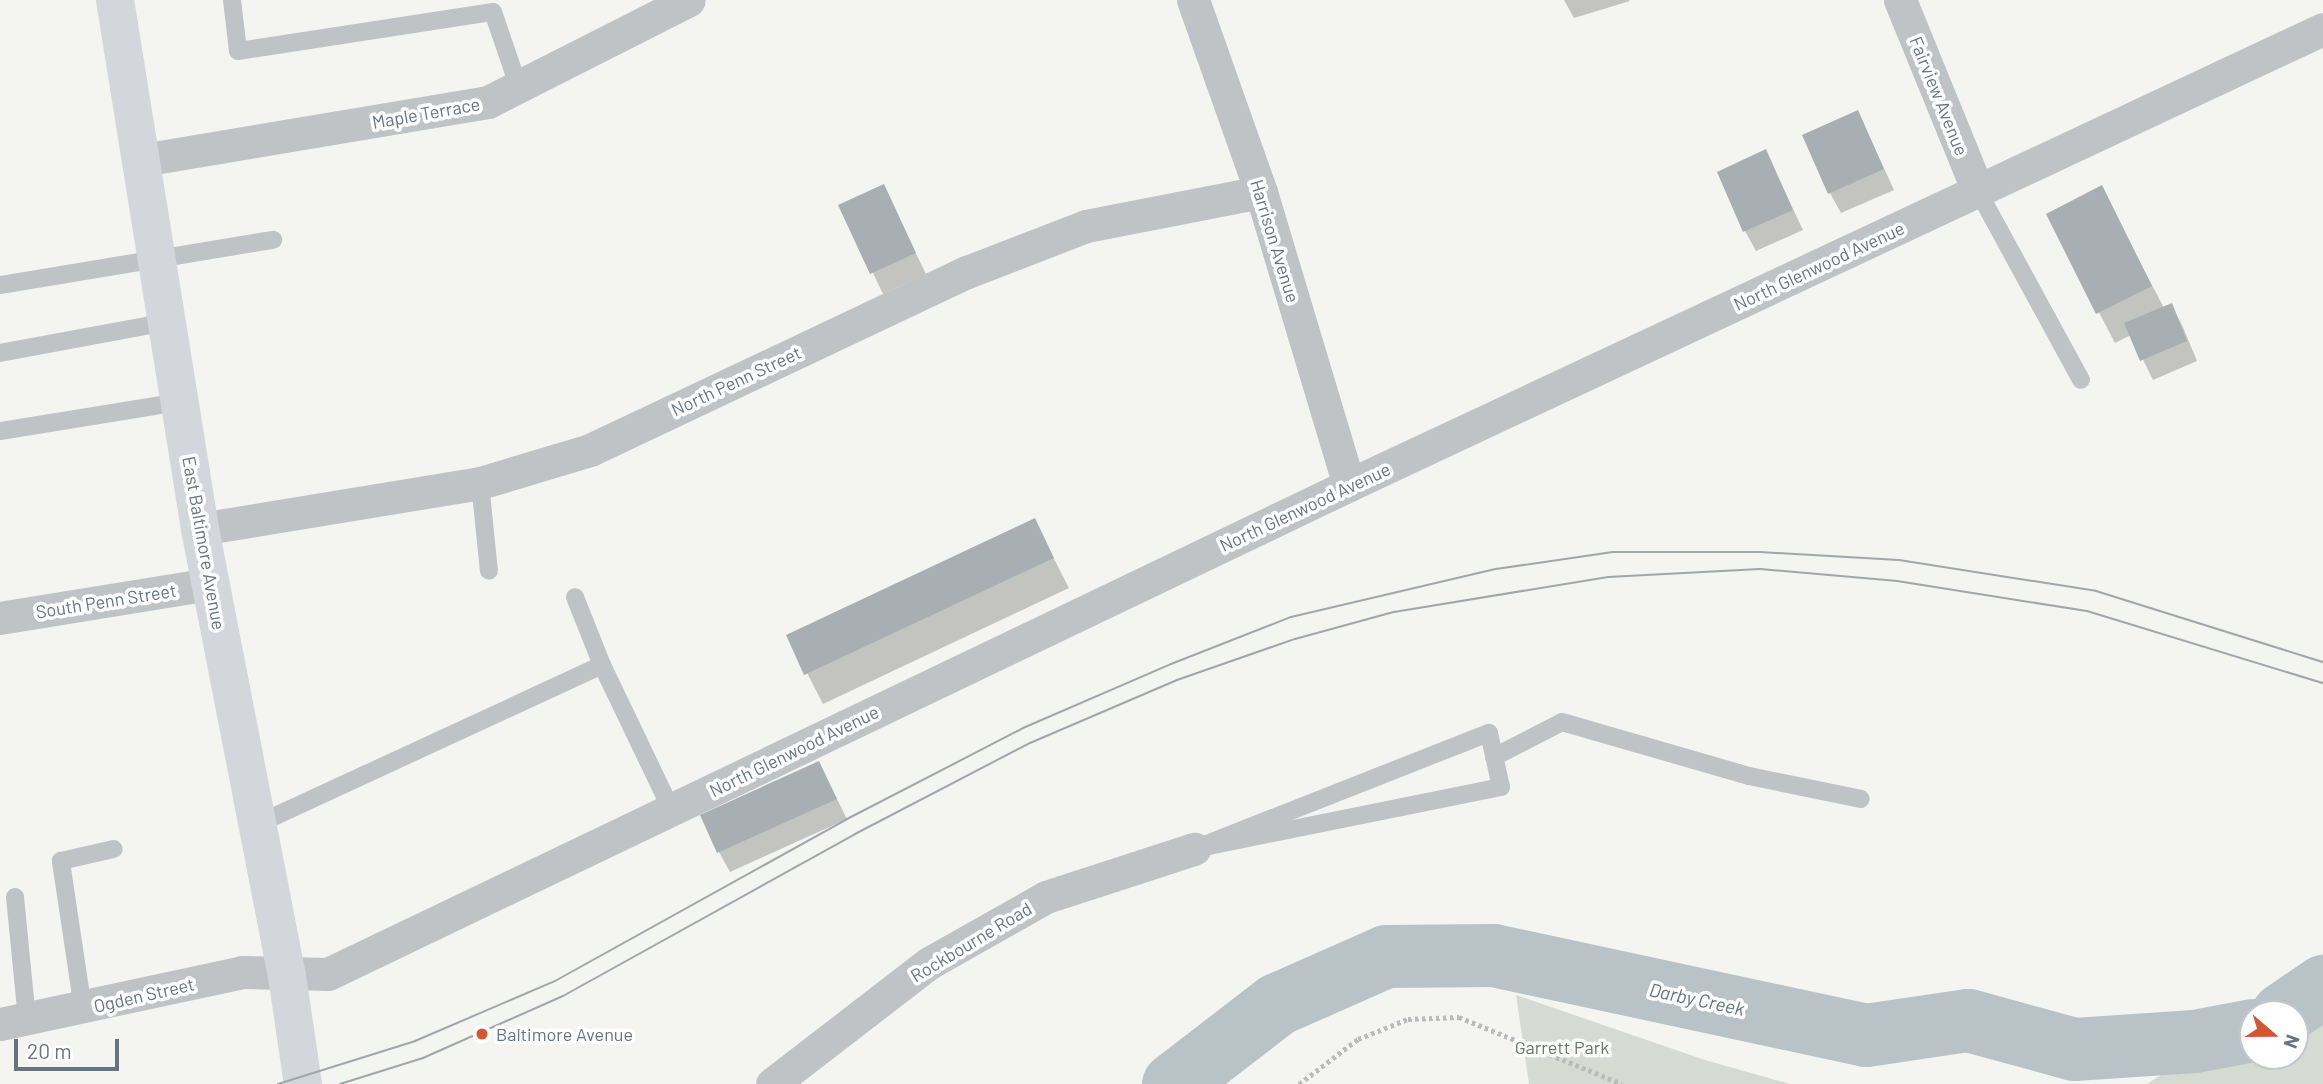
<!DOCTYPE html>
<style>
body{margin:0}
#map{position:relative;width:2323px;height:1084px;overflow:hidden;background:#f4f4f1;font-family:Barlow,sans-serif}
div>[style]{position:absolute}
.green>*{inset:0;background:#d5dbd2}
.shadow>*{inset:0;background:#0003}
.river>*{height:63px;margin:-31.5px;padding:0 31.5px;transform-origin:31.5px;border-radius:31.5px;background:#b9c3c7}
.building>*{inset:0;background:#a8afb3}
.path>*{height:4.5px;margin-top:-2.25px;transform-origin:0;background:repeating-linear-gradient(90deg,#b9bbbd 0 3.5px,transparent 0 7px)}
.lane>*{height:18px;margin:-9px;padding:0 9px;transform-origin:9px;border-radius:9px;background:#c0c3c6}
.street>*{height:33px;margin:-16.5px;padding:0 16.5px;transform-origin:16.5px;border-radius:16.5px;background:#c0c3c6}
.primary>*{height:38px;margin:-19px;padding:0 19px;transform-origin:19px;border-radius:19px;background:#d3d7db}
.tram>*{height:2px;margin:-1px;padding:0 1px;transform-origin:1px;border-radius:1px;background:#a1a6aa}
.dots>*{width:19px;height:19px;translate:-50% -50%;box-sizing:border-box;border:4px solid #fff;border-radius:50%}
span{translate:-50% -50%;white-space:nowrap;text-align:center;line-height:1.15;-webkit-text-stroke:7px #fff;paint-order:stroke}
.street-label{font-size:18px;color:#66747f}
.poi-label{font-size:18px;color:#66747f}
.left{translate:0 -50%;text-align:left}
.park-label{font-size:18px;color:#687764}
.water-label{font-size:19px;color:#61757d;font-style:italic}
.north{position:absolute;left:2239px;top:1000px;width:70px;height:70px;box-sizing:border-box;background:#fff;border:2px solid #c2c7cc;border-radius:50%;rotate:110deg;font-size:19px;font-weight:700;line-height:28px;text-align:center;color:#66747f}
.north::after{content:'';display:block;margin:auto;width:24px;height:32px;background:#d45631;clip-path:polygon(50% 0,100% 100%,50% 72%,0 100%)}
.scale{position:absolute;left:14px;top:1039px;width:105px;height:32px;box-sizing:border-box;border:4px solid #66747f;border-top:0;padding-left:9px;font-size:21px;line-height:24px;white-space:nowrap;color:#66747f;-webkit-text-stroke:5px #fff;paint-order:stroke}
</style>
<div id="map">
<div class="green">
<div style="clip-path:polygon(2323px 953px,2323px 1084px,2147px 1084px,2253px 1017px,2253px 1056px,2295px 1056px,2295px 1014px,2257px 1014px,2293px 992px)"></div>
<div style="clip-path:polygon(1516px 995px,1705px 1060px,1790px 1084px,1529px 1084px)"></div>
</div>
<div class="shadow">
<div style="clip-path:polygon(1564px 0,1629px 0,1630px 1px,1574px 18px)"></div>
<div style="clip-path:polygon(1858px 112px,1894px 190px,1841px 213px,1830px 193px)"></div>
<div style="clip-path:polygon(1766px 152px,1803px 230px,1756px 251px,1745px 231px)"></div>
<div style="clip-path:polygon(883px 186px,926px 274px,883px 294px,841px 206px)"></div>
<div style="clip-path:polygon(2101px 188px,2164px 308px,2171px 305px,2182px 325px,2197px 361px,2153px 380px,2131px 335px,2115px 343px,2048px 215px)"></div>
<div style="clip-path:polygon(1034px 520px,1069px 588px,823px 704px,788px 636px)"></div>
<div style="clip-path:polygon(819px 763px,847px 819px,730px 872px,719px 852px)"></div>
</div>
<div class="river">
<div style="left:2282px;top:1014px;width:50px;rotate:-34.3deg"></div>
<div style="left:1173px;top:1084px;width:131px;rotate:-37.6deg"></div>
<div style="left:1277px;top:1004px;width:119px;rotate:-23.8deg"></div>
<div style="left:1386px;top:956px;width:107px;rotate:-0.5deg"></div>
<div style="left:1493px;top:955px;width:381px;rotate:12.1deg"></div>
<div style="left:1866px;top:1035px;width:103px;rotate:-8.4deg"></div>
<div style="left:1968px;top:1020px;width:110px;rotate:15.3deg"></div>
<div style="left:2074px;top:1049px;width:120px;rotate:-3.8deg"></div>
<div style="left:2194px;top:1041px;width:60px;rotate:-10.6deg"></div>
</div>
<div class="building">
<div style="clip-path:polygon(1858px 110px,1884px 169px,1828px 194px,1802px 135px)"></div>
<div style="clip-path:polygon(1766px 149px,1793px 210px,1743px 232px,1717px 172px)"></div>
<div style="clip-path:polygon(884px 184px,916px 253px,870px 274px,838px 205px)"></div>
<div style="clip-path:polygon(2102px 185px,2152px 286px,2096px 314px,2046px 214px)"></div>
<div style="clip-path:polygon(2172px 303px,2187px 341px,2140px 361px,2124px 323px)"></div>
<div style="clip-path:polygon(1035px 518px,1054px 558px,804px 675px,786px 635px)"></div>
<div style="clip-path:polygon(819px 761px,837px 799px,717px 853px,700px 815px)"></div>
</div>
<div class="path">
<div style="left:1299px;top:1084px;width:74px;rotate:-37.3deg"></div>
<div style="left:1358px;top:1039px;width:54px;rotate:-21.8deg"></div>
<div style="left:1408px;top:1019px;width:51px;rotate:-2.2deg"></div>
<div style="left:1459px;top:1017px;width:176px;rotate:22.3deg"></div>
</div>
<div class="lane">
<div style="left:232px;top:0;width:51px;rotate:83.3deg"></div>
<div style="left:238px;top:51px;width:258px;rotate:-8.7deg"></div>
<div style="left:493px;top:12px;width:80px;rotate:71.1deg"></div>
<div style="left:1978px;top:191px;width:215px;rotate:61.4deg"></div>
<div style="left:0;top:285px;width:277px;rotate:-9.4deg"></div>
<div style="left:0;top:353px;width:170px;rotate:-10.5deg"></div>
<div style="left:0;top:431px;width:181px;rotate:-9.2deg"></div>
<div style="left:480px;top:483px;width:88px;rotate:84.2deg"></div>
<div style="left:602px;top:665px;width:160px;rotate:64.4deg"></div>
<div style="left:1489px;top:733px;width:55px;rotate:77.5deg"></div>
<div style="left:1501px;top:787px;width:313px;rotate:168.6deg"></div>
<div style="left:1194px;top:849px;width:317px;rotate:-21.5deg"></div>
<div style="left:1494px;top:757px;width:76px;rotate:-27.2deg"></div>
<div style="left:1562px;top:722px;width:195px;rotate:16.1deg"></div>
<div style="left:1749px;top:776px;width:114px;rotate:11.6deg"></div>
<div style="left:258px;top:824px;width:379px;rotate:-24.8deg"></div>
<div style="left:602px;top:665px;width:73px;rotate:-111.7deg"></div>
<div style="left:15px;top:897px;width:123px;rotate:84.4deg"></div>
<div style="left:83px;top:1009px;width:150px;rotate:-98.5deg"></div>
<div style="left:61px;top:861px;width:54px;rotate:-12.8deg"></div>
</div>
<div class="street">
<div style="left:1193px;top:0;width:204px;rotate:70.5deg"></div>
<div style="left:1261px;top:192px;width:306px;rotate:73.3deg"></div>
<div style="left:1900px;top:0;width:206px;rotate:67.8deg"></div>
<div style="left:142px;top:160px;width:351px;rotate:-9.5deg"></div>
<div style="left:488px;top:102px;width:225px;rotate:-26.9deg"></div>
<div style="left:200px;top:529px;width:284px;rotate:-9.3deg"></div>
<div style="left:480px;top:483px;width:115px;rotate:-16.7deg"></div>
<div style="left:590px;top:450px;width:417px;rotate:-25.3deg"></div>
<div style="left:967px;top:272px;width:128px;rotate:-21.1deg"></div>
<div style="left:1086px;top:226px;width:178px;rotate:-11deg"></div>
<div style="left:0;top:618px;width:214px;rotate:-9.2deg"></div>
<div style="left:0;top:1024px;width:248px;rotate:-12.1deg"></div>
<div style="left:242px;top:972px;width:86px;rotate:1.3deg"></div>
<div style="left:328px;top:974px;width:1132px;rotate:-25.59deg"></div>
<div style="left:1349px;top:485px;width:1075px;rotate:-25.09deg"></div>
<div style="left:772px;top:1084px;width:198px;rotate:-37.6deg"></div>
<div style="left:929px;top:963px;width:134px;rotate:-29.4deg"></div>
<div style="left:1046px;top:897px;width:156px;rotate:-18deg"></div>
</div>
<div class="primary">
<div style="left:115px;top:0;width:536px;rotate:80.87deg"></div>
<div style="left:200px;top:529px;width:455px;rotate:79deg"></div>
<div style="left:287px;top:976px;width:109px;rotate:81.6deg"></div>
</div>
<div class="tram">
<div style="left:278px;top:1084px;width:144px;rotate:-17.4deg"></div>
<div style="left:415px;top:1041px;width:152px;rotate:-23.2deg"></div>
<div style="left:555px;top:981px;width:334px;rotate:-29deg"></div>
<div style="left:847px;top:819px;width:198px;rotate:-27.3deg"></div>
<div style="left:1023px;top:728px;width:161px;rotate:-23.4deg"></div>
<div style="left:1171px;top:664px;width:129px;rotate:-21.4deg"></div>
<div style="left:1291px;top:617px;width:211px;rotate:-13.2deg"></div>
<div style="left:1496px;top:569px;width:118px;rotate:-8.3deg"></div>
<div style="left:1613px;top:552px;width:147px"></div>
<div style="left:1760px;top:552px;width:139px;rotate:3.3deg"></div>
<div style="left:1899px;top:560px;width:199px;rotate:8.9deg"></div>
<div style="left:2096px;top:591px;width:238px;rotate:17.4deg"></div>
<div style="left:340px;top:1084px;width:87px;rotate:-17.4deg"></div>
<div style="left:423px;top:1058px;width:153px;rotate:-23.9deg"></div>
<div style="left:563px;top:996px;width:334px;rotate:-29deg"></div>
<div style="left:855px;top:834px;width:197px;rotate:-27.5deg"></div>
<div style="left:1030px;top:743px;width:160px;rotate:-23.2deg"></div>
<div style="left:1177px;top:680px;width:125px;rotate:-19.2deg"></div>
<div style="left:1295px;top:639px;width:103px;rotate:-15.3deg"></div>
<div style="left:1394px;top:612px;width:217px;rotate:-9.3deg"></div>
<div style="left:1608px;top:577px;width:152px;rotate:-3deg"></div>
<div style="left:1760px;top:569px;width:138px;rotate:5deg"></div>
<div style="left:1897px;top:581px;width:192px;rotate:9deg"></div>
<div style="left:2087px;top:611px;width:247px;rotate:17deg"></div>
</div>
<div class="dots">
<div style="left:482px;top:1034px;background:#d45631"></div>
</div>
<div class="street-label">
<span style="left:1939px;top:96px;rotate:68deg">Fairview Avenue</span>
<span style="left:426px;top:113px;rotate:-10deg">Maple Terrace</span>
<span style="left:1275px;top:241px;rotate:73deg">Harrison Avenue</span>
<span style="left:1819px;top:266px;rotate:-25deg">North Glenwood Avenue</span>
<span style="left:736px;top:381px;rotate:-25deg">North Penn Street</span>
<span style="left:1305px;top:507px;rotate:-25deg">North Glenwood Avenue</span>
<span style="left:204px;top:543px;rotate:80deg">East Baltimore Avenue</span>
<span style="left:106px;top:601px;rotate:-9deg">South Penn Street</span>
<span style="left:794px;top:751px;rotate:-26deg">North Glenwood Avenue</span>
<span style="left:971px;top:942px;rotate:-31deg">Rockbourne Road</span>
<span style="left:144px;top:995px;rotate:-13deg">Ogden Street</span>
</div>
<div class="poi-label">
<span class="left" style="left:496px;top:1034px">Baltimore Avenue</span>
</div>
<div class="park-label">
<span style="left:1562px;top:1047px">Garrett Park</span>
</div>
<div class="water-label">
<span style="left:1697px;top:999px;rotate:12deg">Darby Creek</span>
</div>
<div class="north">N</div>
<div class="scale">20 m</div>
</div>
